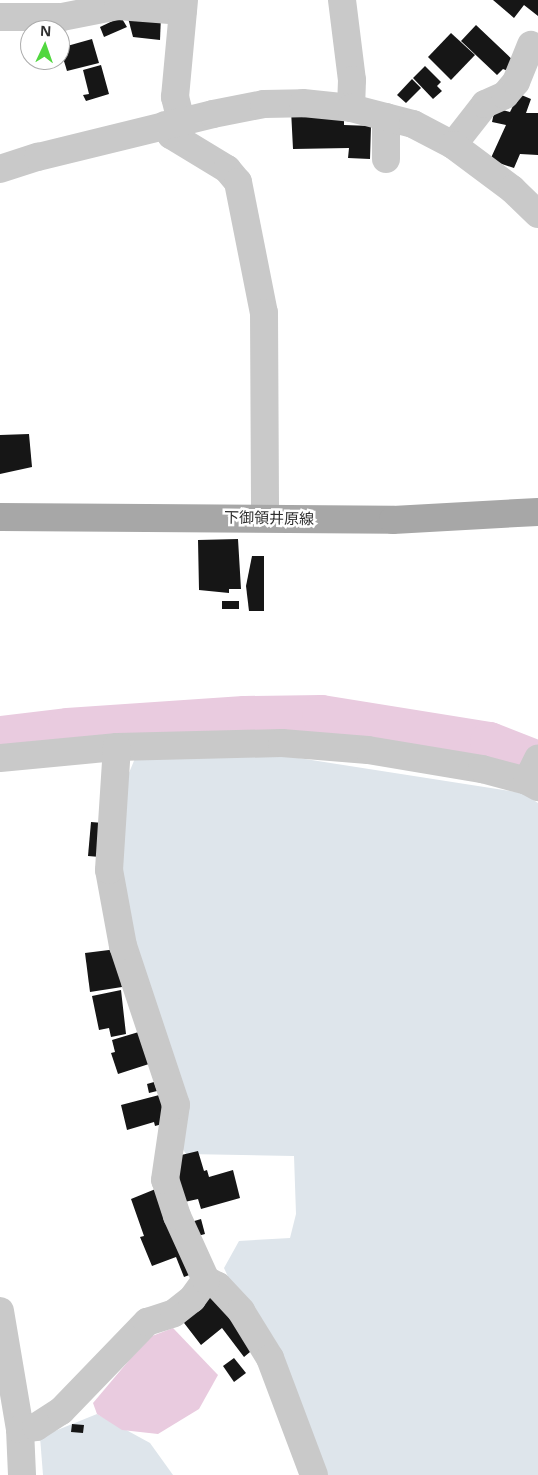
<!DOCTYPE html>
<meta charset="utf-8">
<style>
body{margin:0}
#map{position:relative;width:538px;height:1475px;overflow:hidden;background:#fff;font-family:"Open Sans","Noto Sans JP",sans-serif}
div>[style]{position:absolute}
.green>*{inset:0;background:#dee5eb}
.water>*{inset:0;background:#e9cbdf}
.river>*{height:39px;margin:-19.5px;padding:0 19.5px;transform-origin:19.5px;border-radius:19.5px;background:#e9cbdf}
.building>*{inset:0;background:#161616}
.minor>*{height:28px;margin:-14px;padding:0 14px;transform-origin:14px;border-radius:14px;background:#c9c9c9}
.major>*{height:28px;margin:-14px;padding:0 14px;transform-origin:14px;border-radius:14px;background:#a7a7a7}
span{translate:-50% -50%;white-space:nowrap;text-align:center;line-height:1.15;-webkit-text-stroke:5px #fff;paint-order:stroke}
.street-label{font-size:15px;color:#2f2f2f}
.north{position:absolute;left:20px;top:20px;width:50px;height:50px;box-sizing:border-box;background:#fff;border:1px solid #acacac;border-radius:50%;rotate:3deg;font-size:14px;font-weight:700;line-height:20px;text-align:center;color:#2f2f2f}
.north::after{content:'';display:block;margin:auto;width:18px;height:22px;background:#51d73f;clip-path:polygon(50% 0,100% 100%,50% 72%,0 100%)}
</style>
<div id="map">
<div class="green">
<div style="clip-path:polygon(247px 750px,523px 793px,538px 803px,538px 1475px,320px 1475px,224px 1268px,239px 1241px,290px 1238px,296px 1214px,294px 1156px,186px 1154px,177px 1140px,118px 883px,121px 792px,136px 756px)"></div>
<div style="clip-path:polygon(97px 1414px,150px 1443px,173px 1475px,43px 1475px,40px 1437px)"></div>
</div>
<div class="water">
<div style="clip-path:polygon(173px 1328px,218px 1375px,199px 1409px,158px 1434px,122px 1430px,97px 1414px,93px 1403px,131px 1358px,152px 1336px)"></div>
</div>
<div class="river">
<div style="left:0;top:735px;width:67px;rotate:-6.8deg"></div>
<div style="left:67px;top:727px;width:177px;rotate:-3.9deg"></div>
<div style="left:244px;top:715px;width:77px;rotate:-0.7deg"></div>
<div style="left:321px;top:714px;width:170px;rotate:9.1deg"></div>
<div style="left:489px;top:741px;width:53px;rotate:21.2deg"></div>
</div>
<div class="building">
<div style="clip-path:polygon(493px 0,538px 0,538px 16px,524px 5px,514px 18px)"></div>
<div style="clip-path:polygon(127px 14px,161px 15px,160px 40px,133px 37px)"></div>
<div style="clip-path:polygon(121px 17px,127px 27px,104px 37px,100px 27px)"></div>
<div style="clip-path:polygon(476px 25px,516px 63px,508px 71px,503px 69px,497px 75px,461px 41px)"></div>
<div style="clip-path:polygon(451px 33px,475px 55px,451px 80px,428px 57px)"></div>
<div style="clip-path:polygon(92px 39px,99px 63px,67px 71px,60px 48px)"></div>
<div style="clip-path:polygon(101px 65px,109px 94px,86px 101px,83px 95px,89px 94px,83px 70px)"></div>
<div style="clip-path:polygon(425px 66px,441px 82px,437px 86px,442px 91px,433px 99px,413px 78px)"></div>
<div style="clip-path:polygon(412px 79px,421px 88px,406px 103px,397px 95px)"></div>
<div style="clip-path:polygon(519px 94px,531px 99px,526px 113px,538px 113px,538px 155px,520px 154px,514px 168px,490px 160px,506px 125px,492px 122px,495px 108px,510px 112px)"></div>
<div style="clip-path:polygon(291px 110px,344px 119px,344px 125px,371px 126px,370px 159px,348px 158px,349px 148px,293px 149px)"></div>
<div style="clip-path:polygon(29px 434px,32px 467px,0 474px,0 435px)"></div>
<div style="clip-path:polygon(238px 539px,241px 589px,229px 589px,229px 593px,199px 590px,198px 540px)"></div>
<div style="clip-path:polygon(252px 556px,264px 556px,264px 611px,249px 611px,246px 586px)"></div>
<div style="clip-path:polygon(222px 601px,239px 601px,239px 609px,222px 609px)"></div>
<div style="clip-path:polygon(91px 822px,103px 823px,100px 857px,88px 856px)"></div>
<div style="clip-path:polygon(117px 949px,122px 987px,90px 992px,85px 953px)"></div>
<div style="clip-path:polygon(121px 990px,126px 1034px,111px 1037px,109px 1028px,99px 1030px,92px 996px)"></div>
<div style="clip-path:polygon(142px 1031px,152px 1063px,118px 1074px,111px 1053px,115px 1052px,112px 1040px)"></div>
<div style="clip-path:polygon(154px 1082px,157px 1091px,149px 1093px,147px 1084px)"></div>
<div style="clip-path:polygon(163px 1094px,166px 1123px,155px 1126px,154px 1122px,127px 1130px,121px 1105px)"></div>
<div style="clip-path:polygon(198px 1151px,204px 1171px,207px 1170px,209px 1177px,233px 1170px,240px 1198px,201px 1209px,198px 1199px,180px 1203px,173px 1157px)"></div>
<div style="clip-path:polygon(158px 1188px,192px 1274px,184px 1277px,176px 1257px,152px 1266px,140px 1237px,144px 1236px,131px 1199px)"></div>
<div style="clip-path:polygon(201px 1219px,205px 1234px,194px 1237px,191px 1222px)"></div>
<div style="clip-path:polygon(211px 1295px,256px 1347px,244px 1357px,222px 1328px,201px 1345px,181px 1319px)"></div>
<div style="clip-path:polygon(234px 1358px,246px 1373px,234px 1382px,223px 1366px)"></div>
<div style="clip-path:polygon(72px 1424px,84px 1425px,83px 1433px,71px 1432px)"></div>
</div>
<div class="minor">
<div style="left:342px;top:0;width:81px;rotate:82.9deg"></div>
<div style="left:352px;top:80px;width:28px;rotate:92deg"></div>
<div style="left:0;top:17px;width:62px"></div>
<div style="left:62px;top:17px;width:57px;rotate:-11.1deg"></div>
<div style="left:118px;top:6px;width:65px;rotate:4.4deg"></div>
<div style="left:386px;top:117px;width:42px;rotate:90deg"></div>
<div style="left:181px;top:121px;width:25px;rotate:-104deg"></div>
<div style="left:175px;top:97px;width:97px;rotate:-84.7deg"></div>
<div style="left:165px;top:125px;width:12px;rotate:59deg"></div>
<div style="left:171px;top:135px;width:66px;rotate:31.3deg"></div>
<div style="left:227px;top:169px;width:17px;rotate:50deg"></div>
<div style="left:238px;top:182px;width:134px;rotate:78.8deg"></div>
<div style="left:264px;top:313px;width:204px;rotate:89.7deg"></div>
<div style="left:453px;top:145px;width:52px;rotate:-52deg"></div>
<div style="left:485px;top:104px;width:22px;rotate:-24deg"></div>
<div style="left:505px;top:95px;width:17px;rotate:-50deg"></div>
<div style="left:516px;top:82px;width:40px;rotate:-68deg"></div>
<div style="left:0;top:169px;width:40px;rotate:-18deg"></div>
<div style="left:38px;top:157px;width:180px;rotate:-13.8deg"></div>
<div style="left:213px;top:114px;width:52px;rotate:-11.1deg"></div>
<div style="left:264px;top:104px;width:39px;rotate:-1deg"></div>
<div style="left:303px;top:103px;width:48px;rotate:5.9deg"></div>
<div style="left:351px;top:108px;width:64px;rotate:14.5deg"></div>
<div style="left:413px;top:124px;width:45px;rotate:27.7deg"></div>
<div style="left:453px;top:145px;width:74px;rotate:36.7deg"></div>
<div style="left:512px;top:189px;width:36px;rotate:44deg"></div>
<div style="left:0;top:758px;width:118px;rotate:-5.4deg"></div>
<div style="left:117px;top:747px;width:165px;rotate:-1.4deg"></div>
<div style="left:282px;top:743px;width:86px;rotate:4.7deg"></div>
<div style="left:368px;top:750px;width:116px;rotate:9.5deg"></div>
<div style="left:482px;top:769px;width:47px;rotate:14.9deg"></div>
<div style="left:527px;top:781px;width:13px;rotate:29deg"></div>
<div style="left:527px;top:781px;width:25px;rotate:-64deg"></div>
<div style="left:206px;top:1280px;width:13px;rotate:27deg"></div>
<div style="left:218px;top:1286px;width:34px;rotate:47deg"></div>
<div style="left:241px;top:1311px;width:55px;rotate:58.3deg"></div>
<div style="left:270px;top:1358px;width:125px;rotate:69.4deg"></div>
<div style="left:0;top:1311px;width:120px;rotate:80.4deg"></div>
<div style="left:20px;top:1429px;width:46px;rotate:87.5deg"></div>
<div style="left:20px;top:1429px;width:16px;rotate:-7deg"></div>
<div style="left:36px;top:1427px;width:30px;rotate:-33deg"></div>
<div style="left:61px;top:1411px;width:124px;rotate:-46deg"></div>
<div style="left:147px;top:1322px;width:28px;rotate:-18deg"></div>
<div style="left:174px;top:1313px;width:23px;rotate:-38deg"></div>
<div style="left:192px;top:1299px;width:24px;rotate:-54deg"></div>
<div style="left:206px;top:1280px;width:70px;rotate:-114.4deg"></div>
<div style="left:177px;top:1216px;width:38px;rotate:-108deg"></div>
<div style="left:165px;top:1180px;width:76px;rotate:-81.7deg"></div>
<div style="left:176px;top:1105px;width:168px;rotate:-108.4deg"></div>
<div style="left:123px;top:946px;width:77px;rotate:-100.4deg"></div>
<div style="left:109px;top:870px;width:123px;rotate:-86.3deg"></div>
</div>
<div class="major">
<div style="left:0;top:517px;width:393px;rotate:0.4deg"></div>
<div style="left:393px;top:520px;width:145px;rotate:-3.2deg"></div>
</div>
<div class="street-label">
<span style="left:269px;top:518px;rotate:1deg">下御領井原線</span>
</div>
<div class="north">N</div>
</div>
